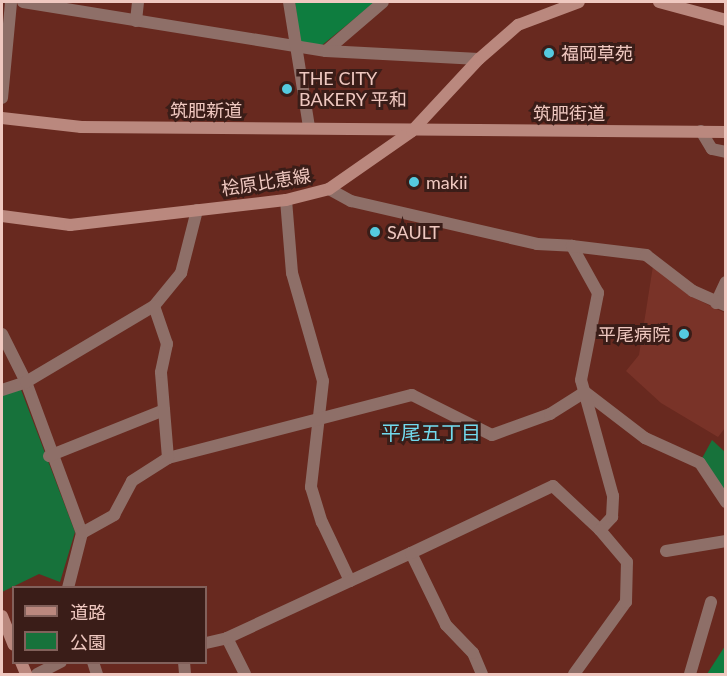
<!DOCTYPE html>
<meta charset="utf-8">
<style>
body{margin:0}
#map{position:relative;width:727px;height:676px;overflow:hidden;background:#68291f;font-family:Lato,"Noto Sans JP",sans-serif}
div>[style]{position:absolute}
.built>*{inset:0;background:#793328}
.green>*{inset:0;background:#17723b}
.forest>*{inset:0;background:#0e7d3f}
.street>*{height:12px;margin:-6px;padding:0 6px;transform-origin:6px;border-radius:6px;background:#8e6f68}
.secondary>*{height:12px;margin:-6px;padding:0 6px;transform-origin:6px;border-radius:6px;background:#ba887e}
.dots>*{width:16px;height:16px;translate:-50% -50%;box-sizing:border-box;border:3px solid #3a1d18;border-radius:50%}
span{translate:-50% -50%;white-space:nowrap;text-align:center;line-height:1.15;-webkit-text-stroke:6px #3a1d18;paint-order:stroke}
.poi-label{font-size:18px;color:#efc8c0}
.left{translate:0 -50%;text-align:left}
.right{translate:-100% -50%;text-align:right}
.street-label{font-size:18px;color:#efc8c0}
.neighbourhood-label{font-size:20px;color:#72daee}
.frame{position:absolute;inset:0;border:3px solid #efc8c0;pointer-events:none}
.legend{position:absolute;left:12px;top:586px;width:195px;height:78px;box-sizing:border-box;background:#3a1d18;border:2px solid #82615b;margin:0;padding:8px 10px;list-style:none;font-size:18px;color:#efc8c0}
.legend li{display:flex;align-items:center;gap:12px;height:30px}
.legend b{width:30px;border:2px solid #82615b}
</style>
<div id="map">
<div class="built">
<div style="clip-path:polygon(653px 266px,690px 296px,725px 313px,725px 428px,718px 437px,661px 403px,626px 371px,639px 355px)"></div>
</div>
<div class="green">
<div style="clip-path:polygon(20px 387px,75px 532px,60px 582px,39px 574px,2px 592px,2px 393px)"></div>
<div style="clip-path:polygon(712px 440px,725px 452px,725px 499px,700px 462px)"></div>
</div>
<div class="forest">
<div style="clip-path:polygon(295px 2px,375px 2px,321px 46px,300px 42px)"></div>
<div style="clip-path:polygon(725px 646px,725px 674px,707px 674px)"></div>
</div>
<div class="street">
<div style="left:23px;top:2px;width:307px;rotate:9.2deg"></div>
<div style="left:326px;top:51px;width:75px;rotate:-40.7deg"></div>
<div style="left:289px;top:2px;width:127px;rotate:80.9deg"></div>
<div style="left:136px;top:21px;width:19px;rotate:-84deg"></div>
<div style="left:326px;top:51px;width:153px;rotate:3deg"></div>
<div style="left:2px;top:98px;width:96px;rotate:-84.6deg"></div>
<div style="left:701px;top:131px;width:21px;rotate:59deg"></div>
<div style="left:712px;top:149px;width:14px;rotate:12deg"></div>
<div style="left:329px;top:189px;width:25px;rotate:29deg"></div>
<div style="left:351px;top:201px;width:191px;rotate:13deg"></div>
<div style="left:537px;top:244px;width:35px;rotate:3deg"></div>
<div style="left:286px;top:200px;width:73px;rotate:85.3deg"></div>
<div style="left:292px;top:273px;width:112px;rotate:74deg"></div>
<div style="left:323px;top:381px;width:107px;rotate:96.5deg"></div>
<div style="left:311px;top:487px;width:37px;rotate:73deg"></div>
<div style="left:322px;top:522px;width:65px;rotate:64.6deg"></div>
<div style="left:350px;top:581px;width:67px;rotate:-24.7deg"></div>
<div style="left:716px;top:303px;width:23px;rotate:-65deg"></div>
<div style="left:2px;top:334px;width:54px;rotate:63.4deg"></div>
<div style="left:26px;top:382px;width:161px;rotate:69.7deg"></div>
<div style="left:82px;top:533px;width:57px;rotate:104.3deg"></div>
<div style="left:2px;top:390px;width:25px;rotate:-18deg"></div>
<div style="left:26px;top:382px;width:149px;rotate:-30.7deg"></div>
<div style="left:154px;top:306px;width:43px;rotate:-50.7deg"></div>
<div style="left:181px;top:273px;width:65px;rotate:-75.7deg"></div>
<div style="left:49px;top:456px;width:124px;rotate:-21.8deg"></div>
<div style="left:168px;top:458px;width:252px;rotate:-14.5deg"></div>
<div style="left:412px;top:395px;width:89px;rotate:26.6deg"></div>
<div style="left:492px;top:435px;width:62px;rotate:-19.9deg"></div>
<div style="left:550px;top:414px;width:41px;rotate:-32.2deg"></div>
<div style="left:585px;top:392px;width:76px;rotate:37.5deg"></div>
<div style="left:645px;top:438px;width:60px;rotate:24.4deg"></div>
<div style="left:700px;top:463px;width:47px;rotate:56.3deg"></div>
<div style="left:82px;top:533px;width:37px;rotate:-29deg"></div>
<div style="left:114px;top:515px;width:38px;rotate:-62deg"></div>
<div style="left:132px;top:481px;width:43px;rotate:-32.6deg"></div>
<div style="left:168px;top:458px;width:86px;rotate:-94.7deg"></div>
<div style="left:161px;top:372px;width:29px;rotate:-78deg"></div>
<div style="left:167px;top:344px;width:40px;rotate:-108.9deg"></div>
<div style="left:666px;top:551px;width:61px;rotate:-9.5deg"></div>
<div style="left:227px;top:638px;width:40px;rotate:63.4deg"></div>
<div style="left:206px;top:643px;width:22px;rotate:-13deg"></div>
<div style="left:227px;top:638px;width:136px;rotate:-24.9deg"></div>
<div style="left:93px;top:662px;width:13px;rotate:72deg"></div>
<div style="left:184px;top:662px;width:12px;rotate:85deg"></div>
<div style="left:37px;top:674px;width:27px;rotate:-27deg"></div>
<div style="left:482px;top:674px;width:23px;rotate:-113deg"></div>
<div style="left:473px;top:653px;width:39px;rotate:-134deg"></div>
<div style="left:446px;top:625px;width:80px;rotate:-115.9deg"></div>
<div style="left:411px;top:553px;width:157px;rotate:-25.3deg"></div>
<div style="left:553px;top:486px;width:64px;rotate:43.1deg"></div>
<div style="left:600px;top:530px;width:18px;rotate:-47deg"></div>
<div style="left:612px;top:517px;width:21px;rotate:-87deg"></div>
<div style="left:613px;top:496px;width:120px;rotate:-105.4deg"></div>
<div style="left:581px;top:380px;width:89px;rotate:-78.9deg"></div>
<div style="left:598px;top:293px;width:54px;rotate:-119deg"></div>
<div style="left:572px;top:246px;width:75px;rotate:6.9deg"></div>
<div style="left:646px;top:255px;width:59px;rotate:37.5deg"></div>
<div style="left:693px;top:291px;width:36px;rotate:24deg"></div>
<div style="left:574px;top:674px;width:89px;rotate:-54.2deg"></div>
<div style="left:626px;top:602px;width:40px;rotate:-88.6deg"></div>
<div style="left:627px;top:562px;width:42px;rotate:-130.2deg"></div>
<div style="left:690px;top:674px;width:75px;rotate:-73.7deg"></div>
</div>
<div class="secondary">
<div style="left:659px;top:2px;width:69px;rotate:15deg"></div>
<div style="left:2px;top:118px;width:80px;rotate:6.5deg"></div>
<div style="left:81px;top:127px;width:645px;rotate:0.44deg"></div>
<div style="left:2px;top:216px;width:69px;rotate:7.5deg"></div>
<div style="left:70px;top:225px;width:217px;rotate:-6.6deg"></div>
<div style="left:286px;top:200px;width:44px;rotate:-14.3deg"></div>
<div style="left:329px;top:189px;width:101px;rotate:-34.9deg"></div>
<div style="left:412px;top:131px;width:98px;rotate:-47.1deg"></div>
<div style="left:479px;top:59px;width:52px;rotate:-41.1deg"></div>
<div style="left:518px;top:25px;width:65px;rotate:-20.7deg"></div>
<div style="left:2px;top:616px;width:31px;rotate:68deg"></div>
<div style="left:21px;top:662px;width:13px;rotate:67deg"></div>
</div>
<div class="dots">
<div style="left:549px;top:53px;background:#55cadf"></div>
<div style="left:287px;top:89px;background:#55cadf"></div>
<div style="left:414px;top:182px;background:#55cadf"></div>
<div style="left:375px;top:232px;background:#55cadf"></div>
<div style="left:684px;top:334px;background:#55cadf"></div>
</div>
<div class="poi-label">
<span class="left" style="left:561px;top:53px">福岡草苑</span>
<span class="left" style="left:299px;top:89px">THE CITY<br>BAKERY 平和</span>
<span class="left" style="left:426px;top:182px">makii</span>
<span class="left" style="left:387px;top:232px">SAULT</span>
<span class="right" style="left:670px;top:334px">平尾病院</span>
</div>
<div class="street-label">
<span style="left:206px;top:110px">筑肥新道</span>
<span style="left:569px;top:113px">筑肥街道</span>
<span style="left:266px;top:182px;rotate:-9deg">桧原比恵線</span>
</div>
<div class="neighbourhood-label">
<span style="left:431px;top:432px">平尾五丁目</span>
</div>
<div class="frame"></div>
<ul class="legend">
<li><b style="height:8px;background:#ba887e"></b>道路</li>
<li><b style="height:16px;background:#17723b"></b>公園</li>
</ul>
</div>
